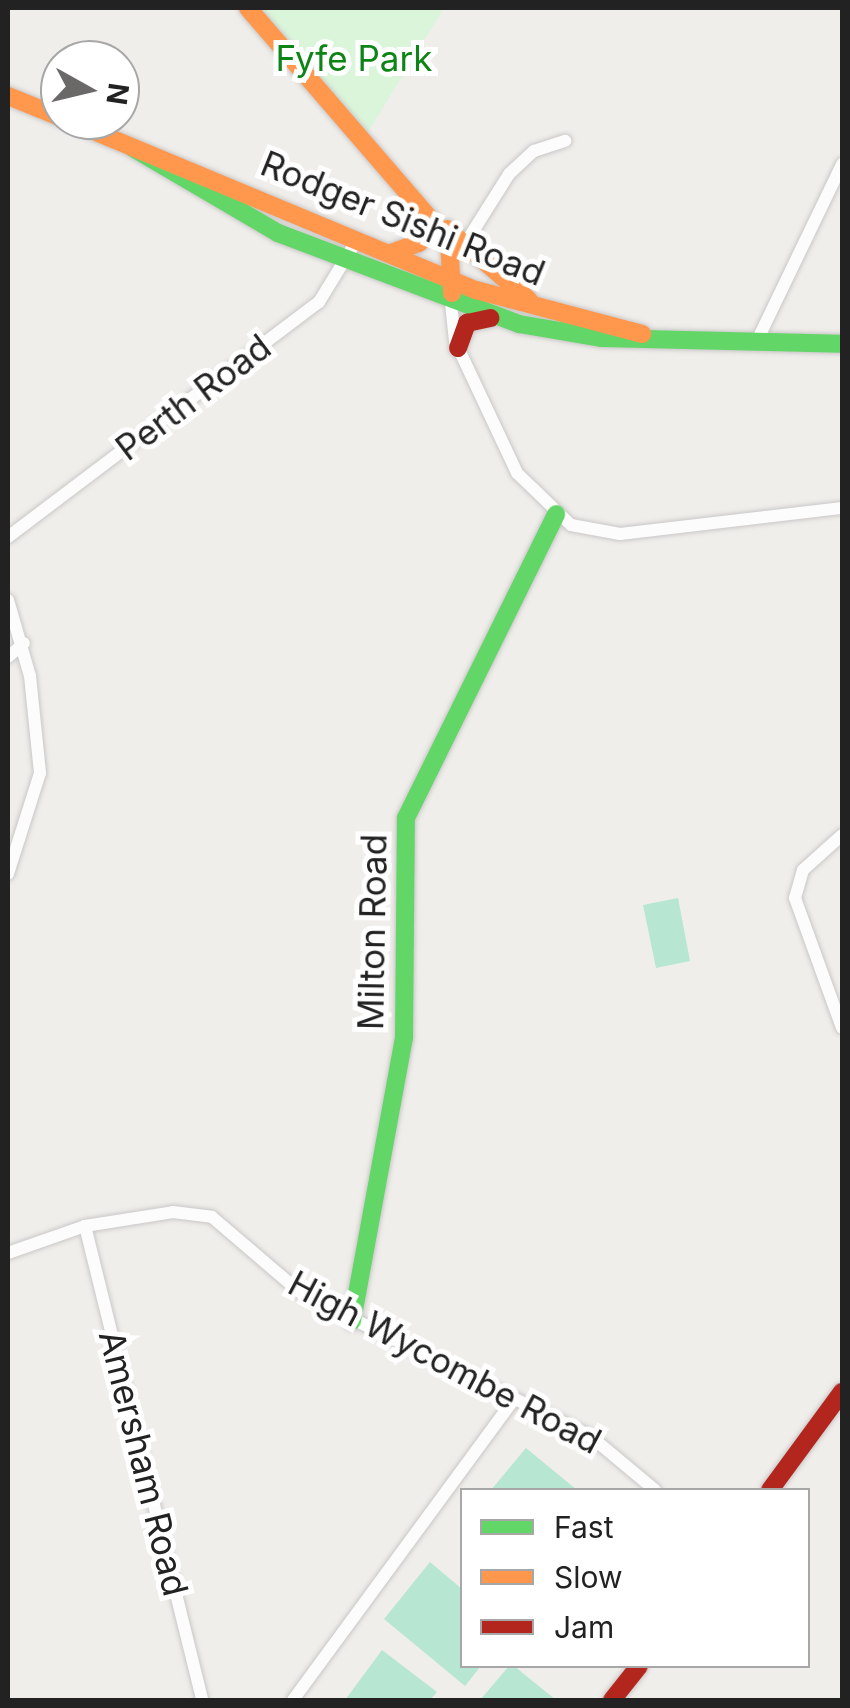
<!DOCTYPE html>
<style>
body{margin:0}
#map{position:relative;width:850px;height:1708px;overflow:hidden;background:#f0eeeb;font-family:Inter,sans-serif}
div>[style]{position:absolute}
.park>*{inset:0;background:#daf5da}
.pitch>*{inset:0;background:#b7e6d2}
.roads{filter:drop-shadow(0 0 2px #c9c8c7) drop-shadow(0 0 2px #c9c8c7)}
.street>*{height:12px;margin:-6px;padding:0 6px;transform-origin:6px;border-radius:6px;background:#fdfcfc}
.fast>*{height:18px;margin:-9px;padding:0 9px;transform-origin:9px;border-radius:9px;background:#63d668}
.slow>*{height:18px;margin:-9px;padding:0 9px;transform-origin:9px;border-radius:9px;background:#ff974d}
.jam>*{height:18px;margin:-9px;padding:0 9px;transform-origin:9px;border-radius:9px;background:#b3261e}
span{translate:-50% -50%;white-space:nowrap;text-align:center;line-height:1.15;-webkit-text-stroke:10px #fff;paint-order:stroke}
.park-label{font-size:35px;color:#0c8416}
.street-label{font-size:35px;color:#222}
.frame{position:absolute;inset:0;border:10px solid #222;pointer-events:none}
.legend{position:absolute;left:460px;top:1488px;width:350px;height:180px;box-sizing:border-box;background:#fff;border:2px solid #a7a7a7;margin:0;padding:12px 18px;list-style:none;font-size:30px;color:#222}
.legend li{display:flex;align-items:center;gap:20px;height:50px}
.legend b{width:50px;border:2px solid #a7a7a7}
.north{position:absolute;left:40px;top:40px;width:100px;height:100px;box-sizing:border-box;background:#fff;border:2px solid #a7a7a7;border-radius:50%;rotate:98deg;font-size:28px;font-weight:700;line-height:40px;text-align:center;color:#222}
.north::after{content:'';display:block;margin:auto;width:35px;height:45px;background:#6a6968;clip-path:polygon(50% 0,100% 100%,50% 72%,0 100%)}
</style>
<div id="map">
<div class="park">
<div style="clip-path:polygon(249px 8px,444px 8px,362px 142px)"></div>
</div>
<div class="pitch">
<div style="clip-path:polygon(678px 898px,690px 961px,656px 968px,643px 905px)"></div>
<div style="clip-path:polygon(526px 1448px,577px 1490px,491px 1490px)"></div>
<div style="clip-path:polygon(430px 1562px,462px 1589px,462px 1666px,481px 1666px,465px 1686px,384px 1619px)"></div>
<div style="clip-path:polygon(382px 1650px,437px 1692px,430px 1700px,345px 1700px)"></div>
<div style="clip-path:polygon(509px 1666px,514px 1666px,556px 1700px,480px 1700px)"></div>
</div>
<div class="roads">
<div class="street">
<div style="left:465px;top:244px;width:83px;rotate:-57.8deg"></div>
<div style="left:509px;top:174px;width:34px;rotate:-43deg"></div>
<div style="left:534px;top:151px;width:33px;rotate:-18deg"></div>
<div style="left:451px;top:303px;width:38px;rotate:84deg"></div>
<div style="left:455px;top:341px;width:146px;rotate:64.8deg"></div>
<div style="left:517px;top:473px;width:75px;rotate:43.9deg"></div>
<div style="left:571px;top:525px;width:50px;rotate:10.4deg"></div>
<div style="left:620px;top:534px;width:224px;rotate:-6.7deg"></div>
<div style="left:756px;top:343px;width:199px;rotate:-64.3deg"></div>
<div style="left:8px;top:537px;width:390px;rotate:-37.1deg"></div>
<div style="left:319px;top:302px;width:73px;rotate:-58.5deg"></div>
<div style="left:8px;top:600px;width:79px;rotate:73.9deg"></div>
<div style="left:30px;top:676px;width:98px;rotate:84.1deg"></div>
<div style="left:40px;top:773px;width:106px;rotate:107.6deg"></div>
<div style="left:8px;top:657px;width:21px;rotate:-41deg"></div>
<div style="left:842px;top:835px;width:52px;rotate:138.1deg"></div>
<div style="left:803px;top:870px;width:29px;rotate:106deg"></div>
<div style="left:795px;top:898px;width:138px;rotate:70.1deg"></div>
<div style="left:85px;top:1226px;width:488px;rotate:76.1deg"></div>
<div style="left:8px;top:1253px;width:82px;rotate:-19.3deg"></div>
<div style="left:85px;top:1226px;width:89px;rotate:-9deg"></div>
<div style="left:173px;top:1212px;width:39px;rotate:7deg"></div>
<div style="left:212px;top:1217px;width:118px;rotate:40.5deg"></div>
<div style="left:302px;top:1294px;width:320px;rotate:26.2deg"></div>
<div style="left:589px;top:1435px;width:86px;rotate:39.8deg"></div>
<div style="left:293px;top:1700px;width:373px;rotate:-53.7deg"></div>
</div>
<div class="fast">
<div style="left:133px;top:148px;width:168px;rotate:30.4deg"></div>
<div style="left:278px;top:233px;width:258px;rotate:20.7deg"></div>
<div style="left:519px;top:324px;width:83px;rotate:9.7deg"></div>
<div style="left:601px;top:338px;width:241px;rotate:1.4deg"></div>
<div style="left:352px;top:1321px;width:288px;rotate:-79.6deg"></div>
<div style="left:404px;top:1038px;width:220px;rotate:-89.5deg"></div>
<div style="left:406px;top:818px;width:339px;rotate:-63.7deg"></div>
</div>
<div class="slow">
<div style="left:248px;top:8px;width:308px;rotate:49.2deg"></div>
<div style="left:449px;top:241px;width:52px;rotate:86.7deg"></div>
<div style="left:8px;top:96px;width:56px;rotate:22deg"></div>
<div style="left:67px;top:120px;width:443px;rotate:22.6deg"></div>
<div style="left:476px;top:290px;width:172px;rotate:14.8deg"></div>
<div style="left:447px;top:229px;width:108px;rotate:40.9deg"></div>
<div style="left:391px;top:253px;width:30px;rotate:-20deg"></div>
<div style="left:419px;top:243px;width:32px;rotate:-88deg"></div>
</div>
<div class="jam">
<div style="left:458px;top:348px;width:27px;rotate:-70deg"></div>
<div style="left:467px;top:323px;width:24px;rotate:-12deg"></div>
<div style="left:770px;top:1490px;width:122px;rotate:-53.7deg"></div>
<div style="left:612px;top:1700px;width:43px;rotate:-51.5deg"></div>
</div>
</div>
<div class="park-label">
<span style="left:354px;top:58px">Fyfe Park</span>
</div>
<div class="street-label">
<span style="left:403px;top:218px;rotate:22deg">Rodger Sishi Road</span>
<span style="left:193px;top:397px;rotate:-37deg">Perth Road</span>
<span style="left:372px;top:932px;rotate:-89deg">Milton Road</span>
<span style="left:445px;top:1362px;rotate:28deg">High Wycombe Road</span>
<span style="left:144px;top:1463px;rotate:76deg">Amersham Road</span>
</div>
<div class="frame"></div>
<ul class="legend">
<li><b style="height:12px;background:#63d668"></b>Fast</li>
<li><b style="height:12px;background:#ff974d"></b>Slow</li>
<li><b style="height:12px;background:#b3261e"></b>Jam</li>
</ul>
<div class="north">N</div>
</div>
